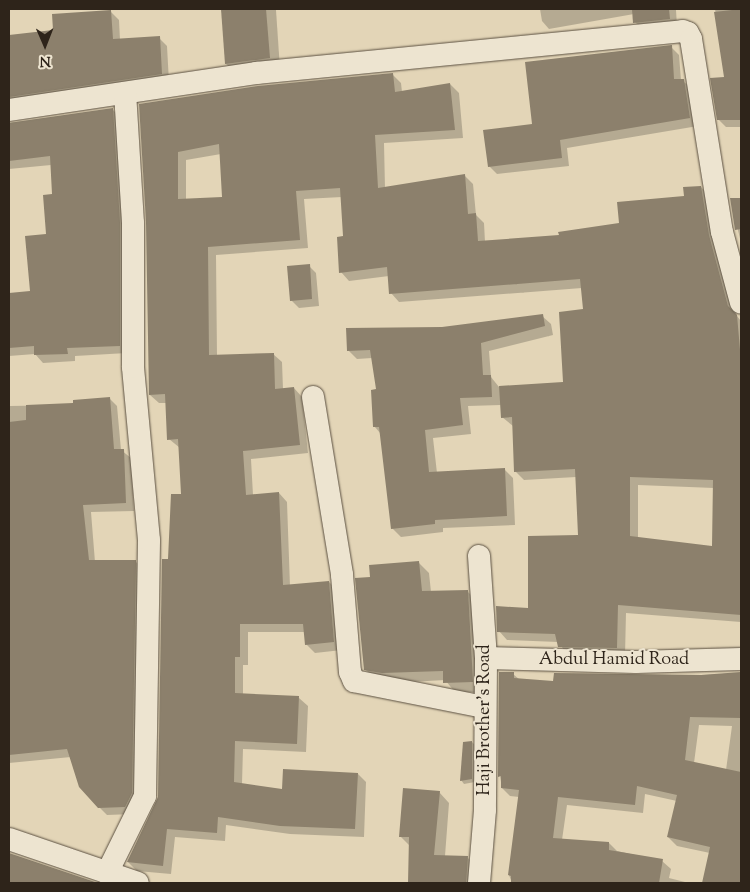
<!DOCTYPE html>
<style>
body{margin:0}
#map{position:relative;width:750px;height:892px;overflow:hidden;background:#e3d5b7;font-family:"Sorts Mill Goudy",serif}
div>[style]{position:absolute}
.shadow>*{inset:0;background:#0003}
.building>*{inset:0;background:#8c806c}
.roads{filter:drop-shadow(0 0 1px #5b5041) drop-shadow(0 0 1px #5b5041)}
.minor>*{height:22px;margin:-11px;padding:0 11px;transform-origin:11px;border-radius:11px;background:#ede4d0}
span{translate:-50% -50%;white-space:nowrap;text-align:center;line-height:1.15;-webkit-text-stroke:4px #ede4d0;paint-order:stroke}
.street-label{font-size:18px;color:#2e241a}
.frame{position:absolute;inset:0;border:10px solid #2e241a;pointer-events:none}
.north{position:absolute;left:20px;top:20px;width:50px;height:50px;-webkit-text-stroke:4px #ede4d0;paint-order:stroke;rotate:179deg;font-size:14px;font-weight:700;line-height:20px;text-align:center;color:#2e241a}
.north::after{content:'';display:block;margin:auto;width:18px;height:22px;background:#2e241a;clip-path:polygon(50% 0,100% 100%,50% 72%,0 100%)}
</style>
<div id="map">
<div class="shadow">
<div style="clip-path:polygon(223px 9px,276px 10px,280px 69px,237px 75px,226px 64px)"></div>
<div style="clip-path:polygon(540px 9px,681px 9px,676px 10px,677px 26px,642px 29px,635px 22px,634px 14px,549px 29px,542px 21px)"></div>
<div style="clip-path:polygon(715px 9px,741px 9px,741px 127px,726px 127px,719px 120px,725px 78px)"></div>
<div style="clip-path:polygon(111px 12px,119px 20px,120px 40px,159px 38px,167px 46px,169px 82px,9px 108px,9px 45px)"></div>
<div style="clip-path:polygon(671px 47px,679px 55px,681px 80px,692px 88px,698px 126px,567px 148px,569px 166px,497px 174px,489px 166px,534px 125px)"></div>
<div style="clip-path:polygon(evenodd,392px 74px,401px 83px,402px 92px,450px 84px,459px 93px,463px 138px,384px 143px,385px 188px,464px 175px,473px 184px,476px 215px,484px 223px,485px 242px,560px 236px,620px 224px,685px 197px,701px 187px,709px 196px,717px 245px,737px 316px,741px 321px,741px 622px,626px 613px,625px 656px,568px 655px,558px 642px,507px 640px,499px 631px,529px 609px,579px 537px,576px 477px,524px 480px,516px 472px,513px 426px,502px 417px,501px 405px,468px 406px,471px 434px,433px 438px,437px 473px,504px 469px,513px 478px,515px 525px,443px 528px,443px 532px,401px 537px,392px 528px,381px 434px,374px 426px,378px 390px,372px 358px,357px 359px,348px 350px,442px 328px,542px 316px,551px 324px,553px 335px,489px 351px,491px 377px,499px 387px,564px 383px,585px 310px,582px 288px,399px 302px,391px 293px,389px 276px,349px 281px,341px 272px,345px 238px,342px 197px,304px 199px,308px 248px,216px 255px,217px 356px,273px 354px,282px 362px,283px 389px,294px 388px,302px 397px,308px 453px,251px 459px,253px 495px,279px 493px,287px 502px,290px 586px,329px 582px,337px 590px,342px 650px,315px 653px,306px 644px,305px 632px,248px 632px,248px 665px,243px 665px,243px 695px,299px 698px,308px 706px,306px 752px,243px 749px,242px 784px,283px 790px,358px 774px,366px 782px,364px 837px,290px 834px,226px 825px,225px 841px,175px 837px,171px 874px,137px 871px,128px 862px,159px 797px,169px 560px,182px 495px,180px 448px,169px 439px,167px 403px,159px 403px,150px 395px,147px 222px,140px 105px,392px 74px,221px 154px,224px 198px,186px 200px,186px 160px,221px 154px,392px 74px,638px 485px,714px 488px,713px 547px,638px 538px,638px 485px)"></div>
<div style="clip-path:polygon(112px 109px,120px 117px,127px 353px,75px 356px,75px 361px,43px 363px,35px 354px,9px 356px,9px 294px,31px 293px,48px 235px,53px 196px,51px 165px,9px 169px,9px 123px)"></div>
<div style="clip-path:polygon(741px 199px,741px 243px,731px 200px)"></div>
<div style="clip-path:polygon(309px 266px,316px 273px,319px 306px,299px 308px,291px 300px)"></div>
<div style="clip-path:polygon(109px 398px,117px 406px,121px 450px,131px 458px,134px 511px,91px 512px,95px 562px,135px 561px,143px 569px,133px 814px,107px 815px,99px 807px,71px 757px,9px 763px,9px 406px,75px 405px)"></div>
<div style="clip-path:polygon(419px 563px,429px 573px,431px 592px,468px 592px,478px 602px,482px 692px,455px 692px,445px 680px,393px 683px,375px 679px,365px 669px,371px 578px)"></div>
<div style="clip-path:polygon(evenodd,741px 673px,741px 883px,704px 883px,710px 853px,677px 846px,668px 837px,677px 801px,645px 794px,643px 813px,567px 805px,562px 840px,609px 843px,617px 851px,662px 861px,671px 869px,669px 878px,689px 883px,512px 883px,509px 875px,519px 797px,510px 796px,502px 788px,500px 776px,513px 674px,520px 680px,554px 683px,741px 673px,699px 725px,732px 726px,726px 770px,694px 763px,699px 725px)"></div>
<div style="clip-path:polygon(472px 742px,475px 745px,475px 782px,464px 784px,461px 780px)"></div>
<div style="clip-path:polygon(439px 792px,449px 803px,445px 856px,467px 857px,477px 867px,477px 883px,409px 883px,410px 846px,400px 836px)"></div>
<div style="clip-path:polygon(9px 854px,82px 879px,86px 883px,9px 883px)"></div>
</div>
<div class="building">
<div style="clip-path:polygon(221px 9px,266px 9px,270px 58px,225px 64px)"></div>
<div style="clip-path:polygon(632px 9px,669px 9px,670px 19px,633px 23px)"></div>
<div style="clip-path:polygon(741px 9px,741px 120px,717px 120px,710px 78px,724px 77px,714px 12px)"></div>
<div style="clip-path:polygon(111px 10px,113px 39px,160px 36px,162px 74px,9px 97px,9px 35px,53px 30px,52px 14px)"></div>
<div style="clip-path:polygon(672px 45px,674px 79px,684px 79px,690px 118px,560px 140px,562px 158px,488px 167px,483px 130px,532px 124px,525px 62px)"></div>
<div style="clip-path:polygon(evenodd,393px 73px,395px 92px,450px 83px,455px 130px,375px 135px,378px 188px,465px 174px,468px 214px,476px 213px,478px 241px,559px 235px,558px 232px,619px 223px,617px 202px,684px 196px,683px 187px,701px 186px,709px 235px,728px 306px,737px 315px,741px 361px,741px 615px,618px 605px,617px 648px,558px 647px,555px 634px,497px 632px,496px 606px,528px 608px,528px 536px,578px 535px,575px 469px,514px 472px,512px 417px,501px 418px,499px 386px,563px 382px,559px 312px,583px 309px,580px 279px,389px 294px,387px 267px,339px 273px,337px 237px,343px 236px,340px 188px,296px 191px,300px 240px,208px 247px,209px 355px,274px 353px,275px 389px,294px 387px,300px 445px,243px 451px,246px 495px,279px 492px,283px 585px,329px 581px,334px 642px,305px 645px,303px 624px,240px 624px,240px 657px,235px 657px,235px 693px,299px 696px,297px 744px,235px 741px,234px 782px,282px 789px,283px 769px,358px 773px,355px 829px,280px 826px,218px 817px,217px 833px,167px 829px,163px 866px,127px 862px,158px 797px,162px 559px,168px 559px,171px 494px,181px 494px,178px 439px,167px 440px,165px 394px,149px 395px,146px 222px,139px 104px,258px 86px,393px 73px,219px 144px,222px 197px,178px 199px,178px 152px,219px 144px,393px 73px,630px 477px,713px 480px,712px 546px,630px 536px,630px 477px)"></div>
<div style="clip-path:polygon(113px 108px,120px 223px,120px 346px,67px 348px,68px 354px,34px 355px,34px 346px,9px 348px,9px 293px,30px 291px,25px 236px,46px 234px,43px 195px,52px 194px,50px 156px,9px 161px,9px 123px)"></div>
<div style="clip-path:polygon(730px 198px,741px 198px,741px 229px,735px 230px)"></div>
<div style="clip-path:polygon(310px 264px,312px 299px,290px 301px,287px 266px)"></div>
<div style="clip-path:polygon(543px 314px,545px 326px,481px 343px,483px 375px,491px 375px,492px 397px,460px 398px,463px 425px,425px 430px,429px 472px,505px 468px,507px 516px,435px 520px,435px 524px,391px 529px,379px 427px,373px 427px,371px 390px,376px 389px,370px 350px,347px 351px,346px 328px,442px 327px)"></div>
<div style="clip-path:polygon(110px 397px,114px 449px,124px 449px,126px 503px,83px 505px,89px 560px,136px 560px,132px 793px,125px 807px,98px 808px,79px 787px,67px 749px,9px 755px,9px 422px,26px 420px,26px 405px,73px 403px,73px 400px)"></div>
<div style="clip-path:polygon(419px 561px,422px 591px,468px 590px,473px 682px,443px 683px,443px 671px,382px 673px,364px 670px,355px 578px,370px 577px,369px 565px)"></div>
<div style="clip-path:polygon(499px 672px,514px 672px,514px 678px,553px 681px,554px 673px,701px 675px,741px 672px,741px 718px,690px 717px,685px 760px,741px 772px,741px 883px,702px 883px,710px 847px,667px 837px,677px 795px,637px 786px,635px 805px,558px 797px,553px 838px,609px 842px,609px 850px,663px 859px,659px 883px,511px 883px,511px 876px,508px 875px,519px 790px,501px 788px,501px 776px,498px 777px)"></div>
<div style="clip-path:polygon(472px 741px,472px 779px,460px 781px,463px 742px)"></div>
<div style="clip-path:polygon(403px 788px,440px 791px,434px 855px,468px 856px,466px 883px,408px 883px,409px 837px,399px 837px)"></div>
<div style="clip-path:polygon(9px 853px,98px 883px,9px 883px)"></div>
</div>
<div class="roads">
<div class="minor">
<div style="left:9px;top:110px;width:250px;rotate:-8.5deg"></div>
<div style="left:256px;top:73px;width:429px;rotate:-5.6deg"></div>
<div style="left:683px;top:31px;width:5px;rotate:22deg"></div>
<div style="left:688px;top:33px;width:7px;rotate:63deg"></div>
<div style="left:691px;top:39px;width:195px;rotate:80.9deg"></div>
<div style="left:722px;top:232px;width:73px;rotate:75deg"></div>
<div style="left:313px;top:397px;width:180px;rotate:80.7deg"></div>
<div style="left:342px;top:575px;width:97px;rotate:85.3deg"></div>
<div style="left:350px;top:672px;width:10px;rotate:66deg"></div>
<div style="left:354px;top:681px;width:133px;rotate:11.3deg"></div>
<div style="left:479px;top:556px;width:102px;rotate:86.1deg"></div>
<div style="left:486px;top:658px;width:152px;rotate:90.4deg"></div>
<div style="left:485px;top:810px;width:73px;rotate:94.7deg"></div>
<div style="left:486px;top:658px;width:150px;rotate:1.5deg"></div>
<div style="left:636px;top:662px;width:105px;rotate:-1.6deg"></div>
<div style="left:9px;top:839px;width:136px;rotate:18.8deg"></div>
<div style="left:107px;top:873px;width:86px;rotate:-63.7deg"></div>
<div style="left:145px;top:796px;width:256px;rotate:-89.1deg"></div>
<div style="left:149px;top:540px;width:174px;rotate:-95.3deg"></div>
<div style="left:133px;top:367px;width:144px;rotate:-90deg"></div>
<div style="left:133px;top:223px;width:130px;rotate:-93.5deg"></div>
</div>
</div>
<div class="street-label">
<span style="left:614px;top:660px">Abdul Hamid Road</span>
<span style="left:485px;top:720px;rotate:-90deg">Haji Brother's Road</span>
</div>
<div class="frame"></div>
<div class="north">N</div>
</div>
